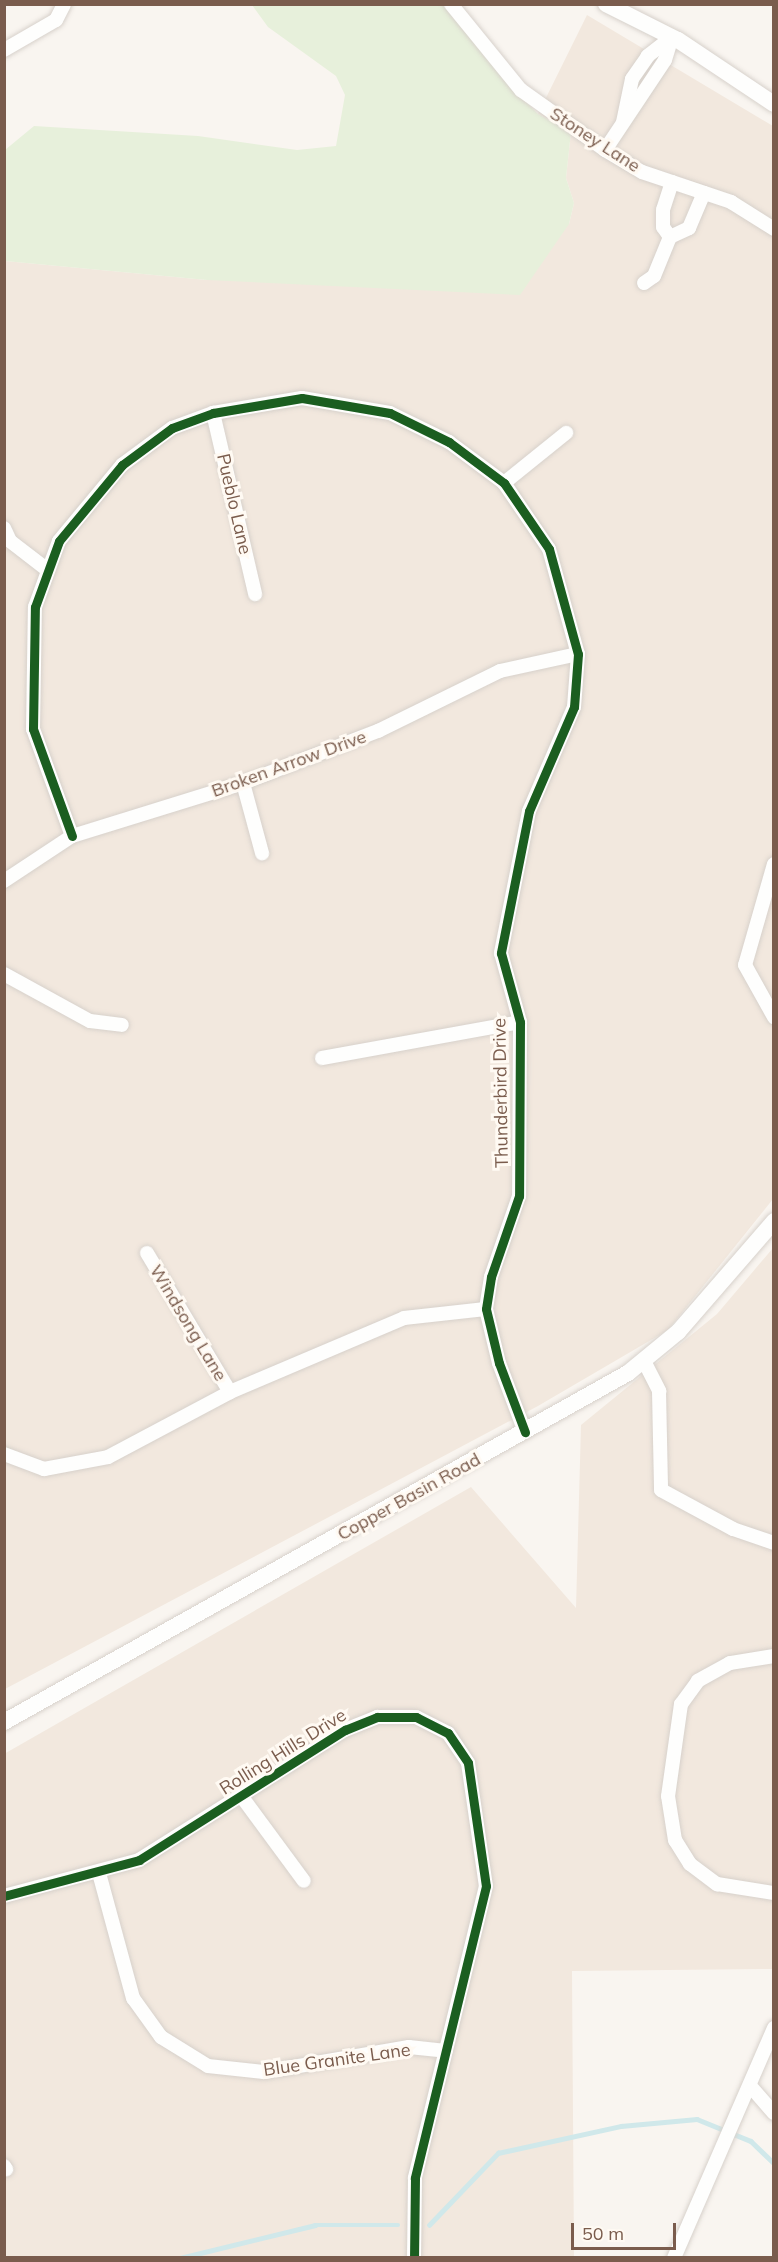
<!DOCTYPE html>
<style>
body{margin:0}
#map{position:relative;width:778px;height:2262px;overflow:hidden;background:#f9f5f0;font-family:Mulish,sans-serif}
div>[style]{position:absolute}
.residential>*{inset:0;background:#f2e8de}
.green>*{inset:0;background:#e7f0db}
.stream>*{height:4.5px;margin:-2.25px;padding:0 2.25px;transform-origin:2.25px;border-radius:2.25px;background:#d0e8ea}
.roads{filter:drop-shadow(0 0 2px #d7d1cb) drop-shadow(0 0 2px #d7d1cb)}
.minor>*{height:14px;margin:-7px;padding:0 7px;transform-origin:7px;border-radius:7px;background:#fefefd}
.tertiary>*{height:16px;margin:-8px;padding:0 8px;transform-origin:8px;border-radius:8px;background:#fefefd}
.cycleway>*{height:9px;margin:-4.5px;padding:0 4.5px;transform-origin:4.5px;border-radius:4.5px;background:#1b5e20}
span{translate:-50% -50%;white-space:nowrap;text-align:center;line-height:1.15;-webkit-text-stroke:6px #fffaf3;paint-order:stroke}
.street-label{font-size:18px;color:#7a5c4d}
.frame{position:absolute;inset:0;border:6px solid #7a5c4d;pointer-events:none}
.scale{position:absolute;left:571px;top:2223px;width:105px;height:27px;box-sizing:border-box;border:3px solid #7a5c4d;border-top:0;padding-left:8px;font-size:18px;line-height:21px;white-space:nowrap;color:#7a5c4d;-webkit-text-stroke:4px #fffaf3;paint-order:stroke}
</style>
<div id="map">
<div class="residential">
<div style="clip-path:polygon(587px 15px,773px 126px,773px 1199px,668px 1330px,538px 1406px,5px 1689px,5px 261px,207px 280px,569px 224px,574px 203px,566px 178px,571px 132px,538px 114px)"></div>
<div style="clip-path:polygon(773px 1248px,773px 1969px,572px 1971px,574px 2257px,5px 2257px,4px 1754px,471px 1487px,576px 1608px,581px 1425px,717px 1314px)"></div>
</div>
<div class="green">
<div style="clip-path:polygon(252px 5px,446px 5px,506px 82px,538px 114px,571px 132px,566px 178px,574px 203px,569px 224px,520px 295px,207px 280px,5px 261px,5px 150px,34px 126px,198px 136px,297px 150px,336px 146px,345px 95px,336px 76px,268px 27px)"></div>
</div>
<div class="stream">
<div style="left:429px;top:2225px;width:100px;rotate:-46.2deg"></div>
<div style="left:498px;top:2153px;width:126px;rotate:-12.4deg"></div>
<div style="left:621px;top:2126px;width:76px;rotate:-5.3deg"></div>
<div style="left:697px;top:2119px;width:58px;rotate:22.2deg"></div>
<div style="left:751px;top:2141px;width:32px;rotate:44deg"></div>
<div style="left:180px;top:2258px;width:139px;rotate:-13.7deg"></div>
<div style="left:315px;top:2225px;width:83px"></div>
</div>
<div class="roads">
<div class="minor">
<div style="left:451px;top:4px;width:111px;rotate:50.9deg"></div>
<div style="left:521px;top:90px;width:103px;rotate:35.5deg"></div>
<div style="left:605px;top:150px;width:43px;rotate:30.7deg"></div>
<div style="left:642px;top:172px;width:94px;rotate:18.6deg"></div>
<div style="left:731px;top:202px;width:51px;rotate:32.1deg"></div>
<div style="left:4px;top:50px;width:60px;rotate:-30deg"></div>
<div style="left:56px;top:20px;width:18px;rotate:-63deg"></div>
<div style="left:605px;top:150px;width:108px;rotate:-56.3deg"></div>
<div style="left:665px;top:60px;width:24px;rotate:-73deg"></div>
<div style="left:672px;top:37px;width:31px;rotate:142deg"></div>
<div style="left:648px;top:56px;width:28px;rotate:125deg"></div>
<div style="left:632px;top:79px;width:44px;rotate:101.8deg"></div>
<div style="left:672px;top:182px;width:29px;rotate:108deg"></div>
<div style="left:663px;top:210px;width:17px;rotate:90deg"></div>
<div style="left:663px;top:227px;width:12px;rotate:55deg"></div>
<div style="left:670px;top:237px;width:21px;rotate:-25deg"></div>
<div style="left:689px;top:228px;width:38px;rotate:-67deg"></div>
<div style="left:644px;top:283px;width:12px;rotate:-35deg"></div>
<div style="left:654px;top:276px;width:42px;rotate:-67.7deg"></div>
<div style="left:213px;top:413px;width:186px;rotate:76.9deg"></div>
<div style="left:504px;top:483px;width:80px;rotate:-38.9deg"></div>
<div style="left:4px;top:528px;width:14px;rotate:65deg"></div>
<div style="left:10px;top:541px;width:44px;rotate:37.6deg"></div>
<div style="left:243px;top:783px;width:73px;rotate:74.8deg"></div>
<div style="left:72px;top:836px;width:114px;rotate:-110deg"></div>
<div style="left:33px;top:729px;width:122px;rotate:-89.1deg"></div>
<div style="left:35px;top:607px;width:70px;rotate:-70deg"></div>
<div style="left:59px;top:541px;width:99px;rotate:-50.3deg"></div>
<div style="left:122px;top:465px;width:62px;rotate:-36.5deg"></div>
<div style="left:172px;top:428px;width:44px;rotate:-20.1deg"></div>
<div style="left:213px;top:413px;width:90px;rotate:-9.6deg"></div>
<div style="left:302px;top:398px;width:89px;rotate:9.7deg"></div>
<div style="left:390px;top:413px;width:66px;rotate:26.2deg"></div>
<div style="left:449px;top:442px;width:69px;rotate:36.7deg"></div>
<div style="left:504px;top:483px;width:80px;rotate:55.7deg"></div>
<div style="left:549px;top:549px;width:109px;rotate:74.6deg"></div>
<div style="left:578px;top:654px;width:53px;rotate:94.3deg"></div>
<div style="left:574px;top:707px;width:113px;rotate:113.4deg"></div>
<div style="left:529px;top:811px;width:145px;rotate:101.2deg"></div>
<div style="left:501px;top:953px;width:72px;rotate:74.6deg"></div>
<div style="left:520px;top:1022px;width:174px;rotate:90.3deg"></div>
<div style="left:519px;top:1196px;width:86px;rotate:109.1deg"></div>
<div style="left:491px;top:1277px;width:32px;rotate:99deg"></div>
<div style="left:486px;top:1309px;width:56px;rotate:76.5deg"></div>
<div style="left:499px;top:1363px;width:74px;rotate:69.4deg"></div>
<div style="left:774px;top:864px;width:105px;rotate:106deg"></div>
<div style="left:745px;top:965px;width:60px;rotate:60.9deg"></div>
<div style="left:4px;top:881px;width:82px;rotate:-33.5deg"></div>
<div style="left:72px;top:836px;width:179px;rotate:-17.2deg"></div>
<div style="left:243px;top:783px;width:145px;rotate:-21.1deg"></div>
<div style="left:378px;top:731px;width:136px;rotate:-26.2deg"></div>
<div style="left:500px;top:671px;width:80px;rotate:-12.3deg"></div>
<div style="left:4px;top:974px;width:98px;rotate:28.7deg"></div>
<div style="left:90px;top:1021px;width:32px;rotate:7deg"></div>
<div style="left:322px;top:1058px;width:201px;rotate:-10.3deg"></div>
<div style="left:147px;top:1253px;width:162px;rotate:59.2deg"></div>
<div style="left:644px;top:1361px;width:34px;rotate:63deg"></div>
<div style="left:659px;top:1391px;width:99px;rotate:88.8deg"></div>
<div style="left:661px;top:1490px;width:82px;rotate:28.4deg"></div>
<div style="left:733px;top:1529px;width:43px;rotate:18.9deg"></div>
<div style="left:4px;top:1454px;width:43px;rotate:20.6deg"></div>
<div style="left:44px;top:1469px;width:65px;rotate:-10.6deg"></div>
<div style="left:108px;top:1457px;width:138px;rotate:-28deg"></div>
<div style="left:230px;top:1392px;width:189px;rotate:-23deg"></div>
<div style="left:404px;top:1318px;width:82px;rotate:-6.3deg"></div>
<div style="left:774px;top:1656px;width:45px;rotate:171deg"></div>
<div style="left:730px;top:1663px;width:37px;rotate:151deg"></div>
<div style="left:698px;top:1681px;width:29px;rotate:126deg"></div>
<div style="left:681px;top:1704px;width:93px;rotate:98deg"></div>
<div style="left:668px;top:1796px;width:45px;rotate:81deg"></div>
<div style="left:675px;top:1840px;width:28px;rotate:58deg"></div>
<div style="left:690px;top:1864px;width:34px;rotate:37deg"></div>
<div style="left:717px;top:1884px;width:58px;rotate:9deg"></div>
<div style="left:242px;top:1797px;width:104px;rotate:53.6deg"></div>
<div style="left:99px;top:1873px;width:130px;rotate:74.8deg"></div>
<div style="left:133px;top:1998px;width:48px;rotate:54.3deg"></div>
<div style="left:161px;top:2037px;width:55px;rotate:31.7deg"></div>
<div style="left:208px;top:2066px;width:56px;rotate:6.1deg"></div>
<div style="left:264px;top:2072px;width:147px;rotate:-9.8deg"></div>
<div style="left:409px;top:2047px;width:37px;rotate:6deg"></div>
<div style="left:4px;top:1896px;width:140px;rotate:-14.9deg"></div>
<div style="left:139px;top:1860px;width:244px;rotate:-32.3deg"></div>
<div style="left:345px;top:1730px;width:35px;rotate:-22deg"></div>
<div style="left:377px;top:1717px;width:39px"></div>
<div style="left:416px;top:1717px;width:36px;rotate:27deg"></div>
<div style="left:448px;top:1733px;width:36px;rotate:56deg"></div>
<div style="left:468px;top:1763px;width:124px;rotate:81.7deg"></div>
<div style="left:486px;top:1886px;width:301px;rotate:103.7deg"></div>
<div style="left:415px;top:2178px;width:80px;rotate:90.7deg"></div>
<div style="left:752px;top:2088px;width:33px;rotate:49deg"></div>
<div style="left:4px;top:2166px;width:4px;rotate:56deg"></div>
<div style="left:674px;top:2258px;width:251px;rotate:-66.5deg"></div>
</div>
<div class="tertiary">
<div style="left:606px;top:4px;width:80px;rotate:26.6deg"></div>
<div style="left:678px;top:40px;width:115px;rotate:33.7deg"></div>
<div style="left:4px;top:1722px;width:715px;rotate:-29.22deg"></div>
<div style="left:628px;top:1373px;width:65px;rotate:-39.4deg"></div>
<div style="left:678px;top:1332px;width:147px;rotate:-49.1deg"></div>
</div>
</div>
<div class="cycleway">
<div style="left:72px;top:836px;width:114px;rotate:-110deg"></div>
<div style="left:33px;top:729px;width:122px;rotate:-89.1deg"></div>
<div style="left:35px;top:607px;width:70px;rotate:-70deg"></div>
<div style="left:59px;top:541px;width:99px;rotate:-50.3deg"></div>
<div style="left:122px;top:465px;width:62px;rotate:-36.5deg"></div>
<div style="left:172px;top:428px;width:44px;rotate:-20.1deg"></div>
<div style="left:213px;top:413px;width:90px;rotate:-9.6deg"></div>
<div style="left:302px;top:398px;width:89px;rotate:9.7deg"></div>
<div style="left:390px;top:413px;width:66px;rotate:26.2deg"></div>
<div style="left:449px;top:442px;width:69px;rotate:36.7deg"></div>
<div style="left:504px;top:483px;width:80px;rotate:55.7deg"></div>
<div style="left:549px;top:549px;width:109px;rotate:74.6deg"></div>
<div style="left:578px;top:654px;width:53px;rotate:94.3deg"></div>
<div style="left:574px;top:707px;width:113px;rotate:113.4deg"></div>
<div style="left:529px;top:811px;width:145px;rotate:101.2deg"></div>
<div style="left:501px;top:953px;width:72px;rotate:74.6deg"></div>
<div style="left:520px;top:1022px;width:174px;rotate:90.3deg"></div>
<div style="left:519px;top:1196px;width:86px;rotate:109.1deg"></div>
<div style="left:491px;top:1277px;width:32px;rotate:99deg"></div>
<div style="left:486px;top:1309px;width:56px;rotate:76.5deg"></div>
<div style="left:499px;top:1363px;width:74px;rotate:69.4deg"></div>
<div style="left:4px;top:1896px;width:140px;rotate:-14.9deg"></div>
<div style="left:139px;top:1860px;width:244px;rotate:-32.3deg"></div>
<div style="left:345px;top:1730px;width:35px;rotate:-22deg"></div>
<div style="left:377px;top:1717px;width:39px"></div>
<div style="left:416px;top:1717px;width:36px;rotate:27deg"></div>
<div style="left:448px;top:1733px;width:36px;rotate:56deg"></div>
<div style="left:468px;top:1763px;width:124px;rotate:81.7deg"></div>
<div style="left:486px;top:1886px;width:301px;rotate:103.7deg"></div>
<div style="left:415px;top:2178px;width:80px;rotate:90.7deg"></div>
</div>
<div class="street-label">
<span style="left:595px;top:140px;rotate:33deg">Stoney Lane</span>
<span style="left:234px;top:504px;rotate:77deg">Pueblo Lane</span>
<span style="left:289px;top:764px;rotate:-20deg">Broken Arrow Drive</span>
<span style="left:501px;top:1093px;rotate:-91deg">Thunderbird Drive</span>
<span style="left:188px;top:1323px;rotate:59deg">Windsong Lane</span>
<span style="left:409px;top:1497px;rotate:-29deg">Copper Basin Road</span>
<span style="left:283px;top:1752px;rotate:-32deg">Rolling Hills Drive</span>
<span style="left:337px;top:2060px;rotate:-8deg">Blue Granite Lane</span>
</div>
<div class="frame"></div>
<div class="scale">50 m</div>
</div>
